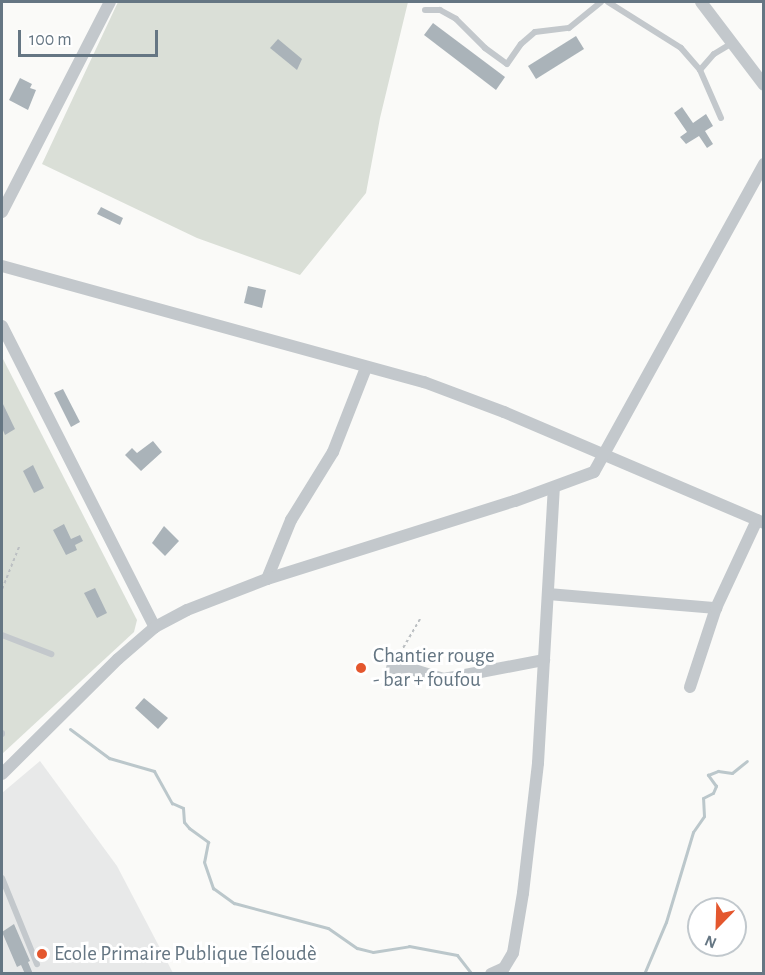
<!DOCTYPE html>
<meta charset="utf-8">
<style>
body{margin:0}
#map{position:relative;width:765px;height:975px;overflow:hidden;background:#fafaf8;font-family:"Alegreya Sans",sans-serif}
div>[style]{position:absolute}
.built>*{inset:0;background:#e8e9e9}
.green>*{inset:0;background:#dadfd7}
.stream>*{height:3px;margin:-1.5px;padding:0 1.5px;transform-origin:1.5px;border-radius:1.5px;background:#bbc7cb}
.building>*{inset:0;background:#aab3b9}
.path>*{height:1.5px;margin-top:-0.75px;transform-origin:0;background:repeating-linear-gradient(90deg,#bbbfc2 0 3px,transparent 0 6px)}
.service>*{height:6px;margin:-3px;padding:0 3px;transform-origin:3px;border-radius:3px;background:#c3c8cc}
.minor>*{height:12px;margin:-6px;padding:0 6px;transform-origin:6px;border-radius:6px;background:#c3c8cc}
.dots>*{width:16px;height:16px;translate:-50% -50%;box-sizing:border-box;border:3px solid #fff;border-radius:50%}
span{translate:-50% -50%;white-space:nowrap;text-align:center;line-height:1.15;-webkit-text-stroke:6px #fff;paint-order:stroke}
.poi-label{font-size:21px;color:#657683}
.left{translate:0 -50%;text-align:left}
.frame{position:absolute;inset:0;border:3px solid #657683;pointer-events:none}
.north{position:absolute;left:687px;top:897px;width:60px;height:60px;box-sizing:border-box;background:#fff;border:2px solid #c1c8cd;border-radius:50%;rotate:203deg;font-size:16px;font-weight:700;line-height:24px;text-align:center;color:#657683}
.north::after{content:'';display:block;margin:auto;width:21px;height:27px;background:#e4572e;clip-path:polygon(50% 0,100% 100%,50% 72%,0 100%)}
.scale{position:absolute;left:18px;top:30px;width:140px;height:27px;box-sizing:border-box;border:3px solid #657683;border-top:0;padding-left:8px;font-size:18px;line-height:21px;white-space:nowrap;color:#657683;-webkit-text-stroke:4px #fff;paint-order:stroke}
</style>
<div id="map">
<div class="built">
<div style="clip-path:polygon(40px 761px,117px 866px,173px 973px,2px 974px,2px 793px)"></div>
</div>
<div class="green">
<div style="clip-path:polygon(118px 2px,408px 2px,380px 118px,366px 193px,300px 275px,197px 238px,42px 164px)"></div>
<div style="clip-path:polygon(2px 357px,137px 620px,134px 632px,2px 754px)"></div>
</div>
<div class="stream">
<div style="left:70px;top:729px;width:49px;rotate:36.6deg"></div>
<div style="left:109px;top:758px;width:47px;rotate:16.1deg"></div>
<div style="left:154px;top:771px;width:37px;rotate:61deg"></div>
<div style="left:172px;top:803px;width:12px;rotate:24deg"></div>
<div style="left:183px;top:808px;width:14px;rotate:86deg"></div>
<div style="left:184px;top:822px;width:8px;rotate:50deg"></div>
<div style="left:189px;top:828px;width:24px;rotate:36deg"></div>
<div style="left:208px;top:842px;width:20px;rotate:101deg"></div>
<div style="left:204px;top:862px;width:28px;rotate:71deg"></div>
<div style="left:213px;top:888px;width:26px;rotate:36deg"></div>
<div style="left:234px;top:903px;width:97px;rotate:14.9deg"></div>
<div style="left:328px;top:928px;width:35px;rotate:35deg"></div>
<div style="left:357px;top:948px;width:16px;rotate:14deg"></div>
<div style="left:373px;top:952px;width:36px;rotate:-9deg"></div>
<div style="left:409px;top:946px;width:49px;rotate:10.6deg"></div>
<div style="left:457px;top:955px;width:24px;rotate:52deg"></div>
<div style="left:644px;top:974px;width:56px;rotate:-67.1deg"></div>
<div style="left:666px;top:922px;width:94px;rotate:-73.3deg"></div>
<div style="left:693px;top:832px;width:19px;rotate:-55deg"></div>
<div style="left:704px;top:816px;width:18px;rotate:-93deg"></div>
<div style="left:703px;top:798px;width:11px;rotate:-27deg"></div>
<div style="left:713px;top:793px;width:8px;rotate:-67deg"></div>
<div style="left:716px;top:786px;width:14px;rotate:-126deg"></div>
<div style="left:708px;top:775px;width:11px;rotate:-22deg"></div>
<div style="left:718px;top:771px;width:14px;rotate:8deg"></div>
<div style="left:732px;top:773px;width:19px;rotate:-39deg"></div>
</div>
<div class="building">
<div style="clip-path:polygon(433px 23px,505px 77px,496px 90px,424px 35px)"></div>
<div style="clip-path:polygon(576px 36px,584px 49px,536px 79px,528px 66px)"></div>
<div style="clip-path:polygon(278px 39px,302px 59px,297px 70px,270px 48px)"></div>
<div style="clip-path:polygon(20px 78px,32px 84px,30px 88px,36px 90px,28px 110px,9px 100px)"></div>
<div style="clip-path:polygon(682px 107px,693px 123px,706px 114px,713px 126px,705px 131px,713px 144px,707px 148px,699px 136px,686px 144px,680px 137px,687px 132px,674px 113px)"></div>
<div style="clip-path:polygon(101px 207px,123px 218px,120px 225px,97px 214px)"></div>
<div style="clip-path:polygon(248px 286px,266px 290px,262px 308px,244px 303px)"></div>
<div style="clip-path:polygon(63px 389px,80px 422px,71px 427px,54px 393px)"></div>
<div style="clip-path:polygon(2px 402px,15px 429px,5px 435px,2px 428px)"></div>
<div style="clip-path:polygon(153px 441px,162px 452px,141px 471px,125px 455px,132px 448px,137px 453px)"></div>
<div style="clip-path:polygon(33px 465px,44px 488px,34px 493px,23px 471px)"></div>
<div style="clip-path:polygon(64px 524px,71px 539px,80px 535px,83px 541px,75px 545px,77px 550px,66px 555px,53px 530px)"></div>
<div style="clip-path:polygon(164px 526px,179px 541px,165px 556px,152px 543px)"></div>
<div style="clip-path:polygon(95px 588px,107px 613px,97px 618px,84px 593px)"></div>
<div style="clip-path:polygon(144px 698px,168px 718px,158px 729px,135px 708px)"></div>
<div style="clip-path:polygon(14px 924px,30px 961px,28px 962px,33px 974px,25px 974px,21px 965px,17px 967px,2px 932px)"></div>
</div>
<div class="path">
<div style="left:2px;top:589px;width:48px;rotate:-68.2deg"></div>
<div style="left:397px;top:658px;width:45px;rotate:-59.5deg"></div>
<div style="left:382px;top:685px;width:8px;rotate:-60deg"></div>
</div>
<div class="service">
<div style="left:608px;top:2px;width:86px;rotate:32.2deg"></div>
<div style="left:681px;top:48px;width:29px;rotate:49deg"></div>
<div style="left:425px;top:10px;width:15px"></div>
<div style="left:440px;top:10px;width:18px;rotate:29deg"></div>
<div style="left:456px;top:19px;width:41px;rotate:45deg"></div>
<div style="left:485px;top:48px;width:27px;rotate:36deg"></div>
<div style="left:507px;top:64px;width:24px;rotate:-55deg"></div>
<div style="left:521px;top:44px;width:18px;rotate:-41deg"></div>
<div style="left:535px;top:32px;width:34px;rotate:-7deg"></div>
<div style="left:569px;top:28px;width:41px;rotate:-39.1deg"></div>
<div style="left:721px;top:118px;width:52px;rotate:-113.6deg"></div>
<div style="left:700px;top:70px;width:21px;rotate:-49deg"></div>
<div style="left:714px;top:54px;width:21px;rotate:-31deg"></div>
<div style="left:2px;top:635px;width:53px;rotate:21.2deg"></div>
<div style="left:2px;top:734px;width:1px;rotate:-90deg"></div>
<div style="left:2px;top:878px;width:93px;rotate:67.9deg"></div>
</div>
<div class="minor">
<div style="left:701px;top:2px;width:104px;rotate:52.8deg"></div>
<div style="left:2px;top:212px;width:236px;rotate:-62.8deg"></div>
<div style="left:2px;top:266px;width:438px;rotate:15.4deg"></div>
<div style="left:424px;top:382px;width:85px;rotate:20.6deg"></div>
<div style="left:504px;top:412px;width:283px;rotate:23.1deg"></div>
<div style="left:2px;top:326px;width:338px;rotate:63.1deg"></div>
<div style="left:267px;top:579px;width:64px;rotate:-67.9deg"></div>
<div style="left:291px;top:520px;width:80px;rotate:-58.3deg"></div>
<div style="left:333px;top:452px;width:90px;rotate:-68.6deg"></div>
<div style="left:548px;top:594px;width:169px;rotate:4.8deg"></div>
<div style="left:392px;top:668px;width:19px;rotate:3deg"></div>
<div style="left:411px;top:669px;width:34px;rotate:17deg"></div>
<div style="left:444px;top:679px;width:102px;rotate:-10.8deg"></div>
<div style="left:690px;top:687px;width:83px;rotate:-71.8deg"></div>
<div style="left:716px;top:608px;width:97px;rotate:-65deg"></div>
<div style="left:2px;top:774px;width:163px;rotate:-44.8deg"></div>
<div style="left:118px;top:659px;width:49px;rotate:-40.9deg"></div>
<div style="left:155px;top:627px;width:36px;rotate:-28deg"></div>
<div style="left:187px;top:610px;width:86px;rotate:-21.2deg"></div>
<div style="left:267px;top:579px;width:260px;rotate:-17.5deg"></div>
<div style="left:515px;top:501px;width:84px;rotate:-20.2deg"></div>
<div style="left:594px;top:472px;width:352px;rotate:-61.1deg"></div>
<div style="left:491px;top:974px;width:14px;rotate:-25deg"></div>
<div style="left:504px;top:968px;width:17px;rotate:-59deg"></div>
<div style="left:513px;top:953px;width:61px;rotate:-80.5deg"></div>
<div style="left:523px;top:893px;width:131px;rotate:-83.4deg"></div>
<div style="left:538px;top:763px;width:276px;rotate:-86.7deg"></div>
</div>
<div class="dots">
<div style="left:361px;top:668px;background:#e4572e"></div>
<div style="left:42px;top:954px;background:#e4572e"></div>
</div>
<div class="poi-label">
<span class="left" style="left:373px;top:668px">Chantier rouge<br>- bar + foufou</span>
<span class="left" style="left:54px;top:954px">Ecole Primaire Publique Téloudè</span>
</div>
<div class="frame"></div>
<div class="north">N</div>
<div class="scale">100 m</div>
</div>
